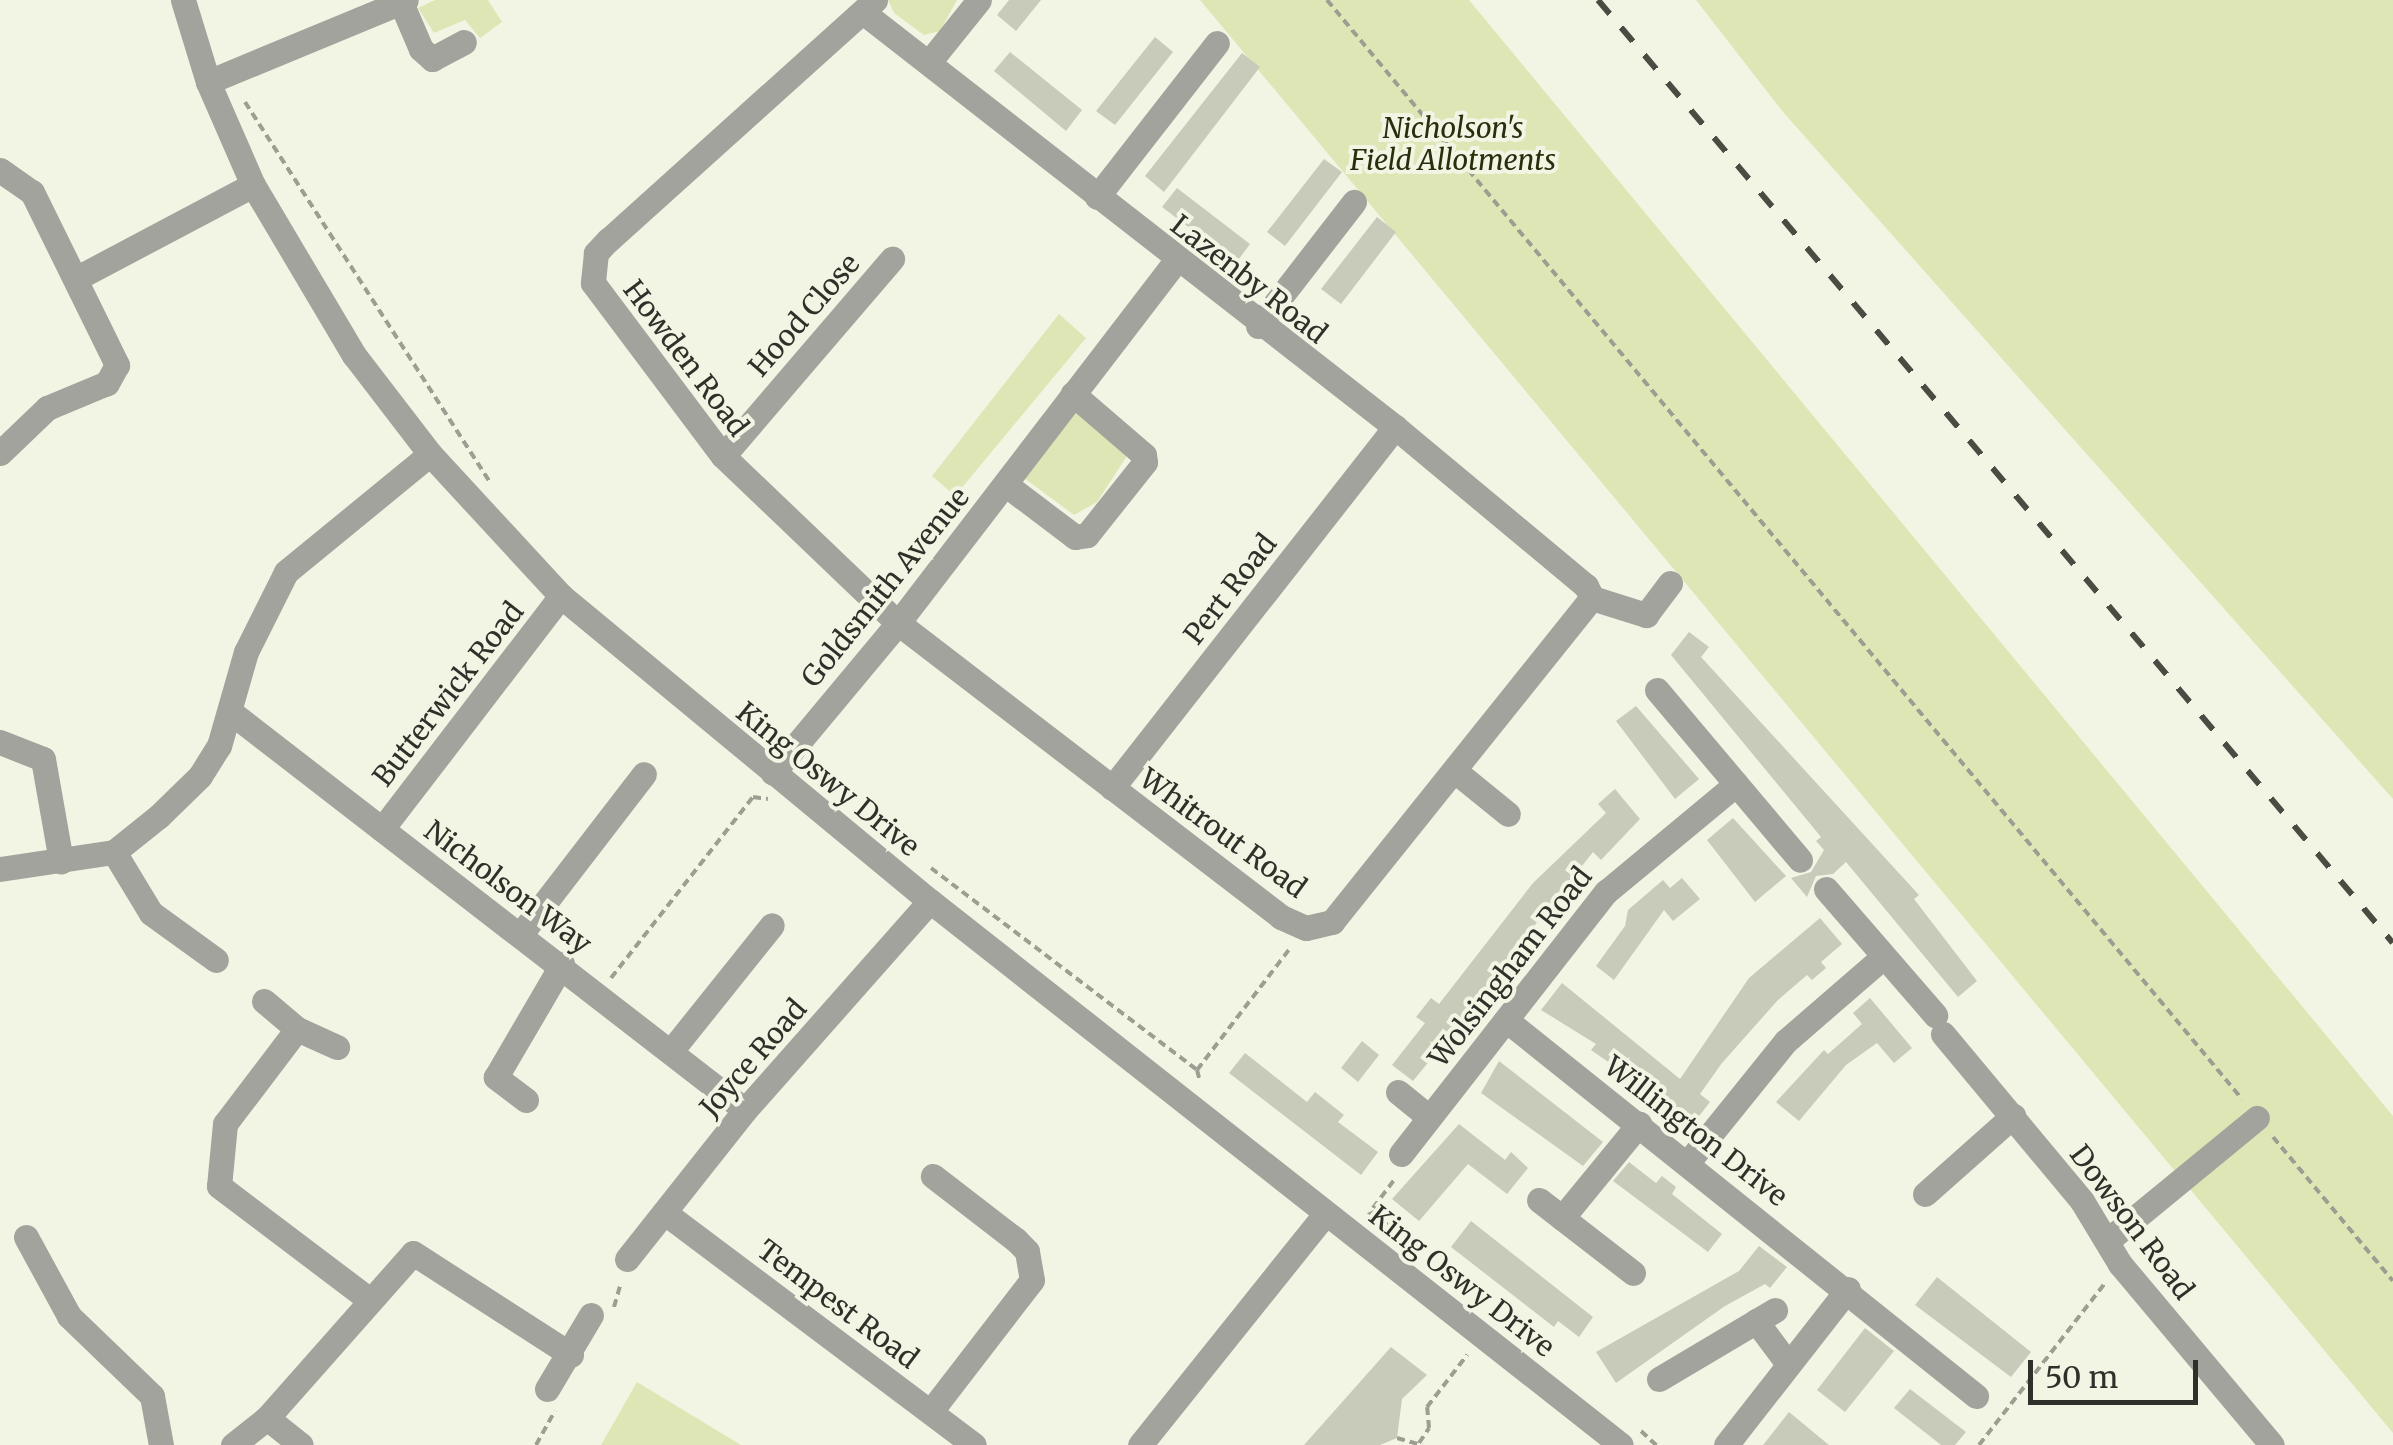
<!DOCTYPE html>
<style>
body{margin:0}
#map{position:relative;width:2393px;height:1445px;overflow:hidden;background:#f2f5e4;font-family:Merriweather,serif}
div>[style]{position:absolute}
.green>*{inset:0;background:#dfe6b6}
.building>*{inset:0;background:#c8cbba}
.path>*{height:4px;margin-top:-2px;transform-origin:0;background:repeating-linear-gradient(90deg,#9c9e91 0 8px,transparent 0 13px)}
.minor>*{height:25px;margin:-12.5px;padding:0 12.5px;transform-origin:12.5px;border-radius:12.5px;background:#a2a39c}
.rail>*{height:6px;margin-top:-3px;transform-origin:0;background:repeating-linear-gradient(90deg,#4a4c43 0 18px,transparent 0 36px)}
span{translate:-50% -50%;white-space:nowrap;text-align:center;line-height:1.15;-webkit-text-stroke:8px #f2f5e4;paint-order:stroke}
.park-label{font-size:28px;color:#2b2e0c;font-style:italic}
.street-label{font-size:28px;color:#2f3029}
.scale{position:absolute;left:2028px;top:1360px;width:170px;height:45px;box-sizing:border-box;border:5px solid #2f3029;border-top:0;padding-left:12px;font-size:30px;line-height:35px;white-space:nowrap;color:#2f3029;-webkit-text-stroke:8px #f2f5e4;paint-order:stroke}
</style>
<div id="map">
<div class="green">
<div style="clip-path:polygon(435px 0,488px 0,502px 22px,480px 38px,465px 20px,434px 33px,418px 8px)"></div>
<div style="clip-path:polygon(888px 0,957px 0,940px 31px,924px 35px,894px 13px)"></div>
<div style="clip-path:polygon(1200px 0,1469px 0,2393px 1116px,2393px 1433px)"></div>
<div style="clip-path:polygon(1696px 0,2393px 0,2393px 799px,1783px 112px)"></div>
<div style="clip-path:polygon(1059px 314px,1086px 338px,955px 496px,932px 476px)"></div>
<div style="clip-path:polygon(1078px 407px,1127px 456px,1097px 502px,1074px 515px,1024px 478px)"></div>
<div style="clip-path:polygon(637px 1382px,741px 1445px,601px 1445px)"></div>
</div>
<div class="building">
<div style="clip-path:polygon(1009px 0,1041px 0,1016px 31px,997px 15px)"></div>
<div style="clip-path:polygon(1155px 37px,1173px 52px,1115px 125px,1096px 111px)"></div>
<div style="clip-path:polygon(1010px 52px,1082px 110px,1066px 131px,994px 71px)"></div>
<div style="clip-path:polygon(1242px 53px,1260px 67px,1164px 192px,1145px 176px)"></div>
<div style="clip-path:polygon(1324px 159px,1342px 172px,1285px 246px,1267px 232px)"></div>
<div style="clip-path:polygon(1177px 188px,1250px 244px,1236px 263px,1162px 207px)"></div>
<div style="clip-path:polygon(1377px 217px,1396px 232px,1341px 304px,1321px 289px)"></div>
<div style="clip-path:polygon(1689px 632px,1709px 647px,1701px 657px,1919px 895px,1914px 899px,1977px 981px,1958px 997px,1846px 862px,1833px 874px,1816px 876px,1807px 897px,1791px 878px,1811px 872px,1824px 850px,1816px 841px,1821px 837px,1671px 655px)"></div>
<div style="clip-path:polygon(1636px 706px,1699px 779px,1675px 799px,1616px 721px)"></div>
<div style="clip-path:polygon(1615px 789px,1640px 819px,1601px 860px,1593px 852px,1492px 979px,1500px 985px,1488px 1001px,1477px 1015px,1471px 1010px,1413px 1081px,1392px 1065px,1425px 1023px,1416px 1017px,1431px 998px,1439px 1004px,1533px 883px,1606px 813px,1598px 804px)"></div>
<div style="clip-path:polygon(1733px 818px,1786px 876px,1755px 902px,1707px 840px)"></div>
<div style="clip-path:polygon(1682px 878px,1700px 899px,1673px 921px,1664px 910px,1614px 980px,1596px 966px,1625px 926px,1628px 910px,1663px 880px,1670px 888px)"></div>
<div style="clip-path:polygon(1820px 918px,1842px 944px,1821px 962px,1826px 968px,1812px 980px,1807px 975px,1778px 1000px,1722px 1063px,1700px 1094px,1710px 1102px,1689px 1129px,1669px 1113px,1673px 1107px,1591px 1050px,1596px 1044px,1541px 1010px,1562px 983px,1680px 1079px,1749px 978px)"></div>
<div style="clip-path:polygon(1870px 998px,1912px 1048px,1894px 1063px,1877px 1043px,1846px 1065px,1799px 1121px,1776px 1102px,1824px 1050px,1828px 1054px,1862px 1024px,1853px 1013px)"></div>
<div style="clip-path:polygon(1362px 1041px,1379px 1055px,1358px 1082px,1341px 1068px)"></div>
<div style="clip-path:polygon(1245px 1053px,1307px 1102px,1315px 1092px,1344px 1115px,1338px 1122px,1378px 1152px,1361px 1175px,1229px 1073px)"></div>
<div style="clip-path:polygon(1499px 1061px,1603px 1142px,1583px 1166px,1481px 1093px)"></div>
<div style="clip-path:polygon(1459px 1124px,1505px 1160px,1511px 1152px,1528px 1168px,1507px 1194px,1468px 1164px,1419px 1221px,1392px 1199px)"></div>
<div style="clip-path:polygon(1629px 1162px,1656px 1183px,1662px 1176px,1676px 1187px,1672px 1194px,1722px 1234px,1708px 1252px,1613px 1181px)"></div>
<div style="clip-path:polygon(1471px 1221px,1593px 1317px,1579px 1337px,1558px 1321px,1554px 1327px,1451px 1247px)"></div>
<div style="clip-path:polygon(1759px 1246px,1787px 1267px,1770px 1288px,1765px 1284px,1725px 1306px,1616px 1383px,1596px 1352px,1739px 1271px)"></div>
<div style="clip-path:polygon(1937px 1277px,2031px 1352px,2011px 1377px,1915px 1305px)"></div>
<div style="clip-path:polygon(1865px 1328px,1894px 1351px,1845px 1412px,1817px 1390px)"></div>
<div style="clip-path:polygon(1391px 1347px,1427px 1375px,1402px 1399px,1397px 1438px,1380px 1445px,1304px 1445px)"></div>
<div style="clip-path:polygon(1910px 1389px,1966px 1432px,1955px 1445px,1941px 1445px,1894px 1408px)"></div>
<div style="clip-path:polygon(1789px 1412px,1829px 1445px,1763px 1445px)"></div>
</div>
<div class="path">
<div style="left:1327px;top:0;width:1430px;rotate:50.22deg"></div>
<div style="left:245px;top:102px;width:451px;rotate:57.2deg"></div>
<div style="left:931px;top:868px;width:334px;rotate:37.2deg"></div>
<div style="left:1197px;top:1070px;width:11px;rotate:75deg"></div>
<div style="left:611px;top:978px;width:230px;rotate:-51.9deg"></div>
<div style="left:753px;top:797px;width:15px;rotate:8deg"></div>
<div style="left:1197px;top:1070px;width:155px;rotate:-52.6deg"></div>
<div style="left:2273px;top:1137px;width:187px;rotate:50.2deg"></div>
<div style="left:1373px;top:1208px;width:38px;rotate:-53deg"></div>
<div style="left:1368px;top:1215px;width:9px;rotate:-27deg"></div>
<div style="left:1376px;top:1211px;width:32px;rotate:51deg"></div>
<div style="left:614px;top:1307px;width:25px;rotate:-74deg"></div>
<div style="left:1641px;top:1431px;width:21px;rotate:43deg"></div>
<div style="left:1397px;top:1438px;width:26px;rotate:16deg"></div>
<div style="left:1419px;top:1443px;width:18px;rotate:-56deg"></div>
<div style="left:1429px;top:1428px;width:21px;rotate:-95deg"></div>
<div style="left:1427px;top:1407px;width:66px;rotate:-52.4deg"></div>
<div style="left:536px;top:1445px;width:39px;rotate:-61deg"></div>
<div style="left:1979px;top:1445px;width:205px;rotate:-52.1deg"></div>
</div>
<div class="minor">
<div style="left:183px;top:0;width:86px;rotate:73deg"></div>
<div style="left:208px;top:82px;width:112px;rotate:66.4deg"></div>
<div style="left:253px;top:185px;width:198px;rotate:59.3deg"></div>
<div style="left:354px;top:355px;width:125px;rotate:52.5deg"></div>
<div style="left:430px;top:454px;width:193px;rotate:47.3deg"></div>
<div style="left:561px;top:596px;width:479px;rotate:39.6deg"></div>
<div style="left:930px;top:901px;width:879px;rotate:38.21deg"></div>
<div style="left:400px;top:0;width:53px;rotate:66.8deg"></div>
<div style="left:421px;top:49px;width:15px;rotate:42deg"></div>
<div style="left:432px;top:59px;width:36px;rotate:-28deg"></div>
<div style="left:875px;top:0;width:359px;rotate:138deg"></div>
<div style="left:608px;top:240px;width:18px;rotate:133deg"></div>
<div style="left:596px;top:253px;width:30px;rotate:96deg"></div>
<div style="left:593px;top:283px;width:216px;rotate:53.1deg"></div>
<div style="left:723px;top:456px;width:242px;rotate:43.7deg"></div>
<div style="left:898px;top:623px;width:483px;rotate:37.5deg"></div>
<div style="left:1281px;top:917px;width:27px;rotate:24deg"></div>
<div style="left:1306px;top:928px;width:27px;rotate:-13deg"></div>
<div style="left:1332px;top:922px;width:415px;rotate:-51.3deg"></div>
<div style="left:864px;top:13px;width:673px;rotate:37.94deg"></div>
<div style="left:1395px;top:427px;width:249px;rotate:39.8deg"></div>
<div style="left:1586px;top:586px;width:13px;rotate:63deg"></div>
<div style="left:930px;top:61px;width:78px;rotate:-51.2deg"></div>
<div style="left:208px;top:82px;width:214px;rotate:-22.5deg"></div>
<div style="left:0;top:170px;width:39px;rotate:35deg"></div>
<div style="left:32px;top:192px;width:193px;rotate:63.8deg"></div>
<div style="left:117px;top:365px;width:21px;rotate:119deg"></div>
<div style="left:107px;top:383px;width:65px;rotate:157.4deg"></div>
<div style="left:47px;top:408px;width:65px;rotate:136.2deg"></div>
<div style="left:1097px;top:197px;width:195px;rotate:-52.1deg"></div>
<div style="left:77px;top:278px;width:199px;rotate:-27.9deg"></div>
<div style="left:1258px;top:326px;width:157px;rotate:-52.3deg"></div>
<div style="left:723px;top:456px;width:260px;rotate:-49.4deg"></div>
<div style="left:1005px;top:484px;width:88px;rotate:37.1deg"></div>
<div style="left:1075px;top:537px;width:12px;rotate:-9deg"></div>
<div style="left:1087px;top:535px;width:93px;rotate:-51.5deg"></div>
<div style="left:1145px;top:462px;width:7px;rotate:-98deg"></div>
<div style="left:1144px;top:455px;width:94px;rotate:-139.3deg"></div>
<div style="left:1592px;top:598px;width:57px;rotate:17.5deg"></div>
<div style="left:1646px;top:615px;width:40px;rotate:-53deg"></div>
<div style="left:1657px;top:690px;width:222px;rotate:49.9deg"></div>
<div style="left:233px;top:714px;width:647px;rotate:37.72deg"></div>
<div style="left:0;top:742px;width:46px;rotate:21.6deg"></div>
<div style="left:43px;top:759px;width:104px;rotate:80deg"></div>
<div style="left:1455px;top:771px;width:68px;rotate:39.1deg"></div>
<div style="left:773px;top:773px;width:195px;rotate:-50.2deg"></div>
<div style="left:898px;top:623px;width:456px;rotate:-52.5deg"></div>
<div style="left:1112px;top:788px;width:459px;rotate:-51.9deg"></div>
<div style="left:382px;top:829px;width:294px;rotate:-52.5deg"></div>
<div style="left:114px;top:852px;width:71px;rotate:58.8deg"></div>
<div style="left:151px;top:913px;width:80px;rotate:35.9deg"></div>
<div style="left:0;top:869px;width:115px;rotate:-8.5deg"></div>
<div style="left:114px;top:852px;width:58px;rotate:-38.7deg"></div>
<div style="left:159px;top:816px;width:57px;rotate:-44.3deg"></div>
<div style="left:200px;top:776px;width:36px;rotate:-58deg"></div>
<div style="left:219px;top:746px;width:98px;rotate:-74deg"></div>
<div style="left:246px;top:652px;width:89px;rotate:-63.4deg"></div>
<div style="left:286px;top:572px;width:186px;rotate:-39.3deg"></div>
<div style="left:1826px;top:889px;width:167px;rotate:49.1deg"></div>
<div style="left:520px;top:935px;width:203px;rotate:-52.4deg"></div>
<div style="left:264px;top:1001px;width:43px;rotate:40.3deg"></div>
<div style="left:297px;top:1029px;width:44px;rotate:24.2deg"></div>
<div style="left:1506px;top:1020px;width:602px;rotate:38.66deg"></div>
<div style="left:297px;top:1029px;width:119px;rotate:127.2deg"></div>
<div style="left:225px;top:1124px;width:62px;rotate:95.5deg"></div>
<div style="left:219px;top:1186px;width:189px;rotate:37.1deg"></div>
<div style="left:1943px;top:1034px;width:217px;rotate:50.2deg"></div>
<div style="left:2082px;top:1201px;width:74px;rotate:58.9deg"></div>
<div style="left:2120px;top:1264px;width:236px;rotate:50deg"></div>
<div style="left:671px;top:1051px;width:161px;rotate:-51.3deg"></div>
<div style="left:1398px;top:1092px;width:40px;rotate:39deg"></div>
<div style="left:526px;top:1100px;width:38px;rotate:-143deg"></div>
<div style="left:496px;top:1077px;width:131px;rotate:-59.7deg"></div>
<div style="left:1401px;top:1154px;width:333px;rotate:-52deg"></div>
<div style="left:1606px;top:892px;width:169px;rotate:-39.7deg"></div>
<div style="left:1689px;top:1161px;width:154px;rotate:-51.1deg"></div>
<div style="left:1786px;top:1041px;width:128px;rotate:-40.9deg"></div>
<div style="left:1925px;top:1194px;width:118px;rotate:-41.6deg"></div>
<div style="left:1539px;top:1200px;width:119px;rotate:37.8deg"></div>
<div style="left:665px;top:1213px;width:386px;rotate:36.9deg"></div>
<div style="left:1562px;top:1218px;width:122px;rotate:-50.7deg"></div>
<div style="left:26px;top:1237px;width:90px;rotate:61.4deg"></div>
<div style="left:69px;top:1316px;width:115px;rotate:43.9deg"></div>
<div style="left:152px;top:1396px;width:50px;rotate:79.6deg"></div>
<div style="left:2107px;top:1241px;width:194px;rotate:-39.4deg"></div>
<div style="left:627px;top:1259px;width:190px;rotate:-51.6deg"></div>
<div style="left:745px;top:1110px;width:279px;rotate:-48.5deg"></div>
<div style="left:1756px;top:1321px;width:54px;rotate:53.3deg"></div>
<div style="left:1659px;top:1379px;width:135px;rotate:-30.7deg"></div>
<div style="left:547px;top:1389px;width:86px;rotate:-59.3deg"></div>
<div style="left:931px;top:1411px;width:165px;rotate:-52.4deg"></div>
<div style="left:1032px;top:1280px;width:29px;rotate:-100deg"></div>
<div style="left:1027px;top:1251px;width:16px;rotate:-135deg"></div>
<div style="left:1016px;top:1240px;width:105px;rotate:-142.4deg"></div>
<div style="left:267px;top:1418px;width:43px;rotate:38.5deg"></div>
<div style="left:233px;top:1445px;width:43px;rotate:-38.5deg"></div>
<div style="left:267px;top:1418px;width:220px;rotate:-48.5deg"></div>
<div style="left:413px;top:1253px;width:188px;rotate:32.8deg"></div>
<div style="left:1140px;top:1445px;width:297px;rotate:-51.3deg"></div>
<div style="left:1726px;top:1445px;width:198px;rotate:-52deg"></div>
</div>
<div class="rail">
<div style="left:1598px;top:0;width:1233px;rotate:49.87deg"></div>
</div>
<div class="park-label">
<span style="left:1453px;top:144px">Nicholson's<br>Field Allotments</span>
</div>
<div class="street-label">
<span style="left:1249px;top:279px;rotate:38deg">Lazenby Road</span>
<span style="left:804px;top:315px;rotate:-49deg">Hood Close</span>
<span style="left:686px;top:358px;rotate:53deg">Howden Road</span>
<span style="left:885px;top:587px;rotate:-51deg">Goldsmith Avenue</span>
<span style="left:1230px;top:589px;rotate:-52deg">Pert Road</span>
<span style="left:448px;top:694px;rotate:-52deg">Butterwick Road</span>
<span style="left:828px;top:779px;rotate:39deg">King Oswy Drive</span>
<span style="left:1223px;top:833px;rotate:36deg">Whitrout Road</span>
<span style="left:508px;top:887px;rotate:37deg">Nicholson Way</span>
<span style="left:1510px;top:967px;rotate:-52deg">Wolsingham Road</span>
<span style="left:753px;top:1058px;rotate:-49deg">Joyce Road</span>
<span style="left:1696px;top:1131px;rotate:38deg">Willington Drive</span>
<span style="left:2132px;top:1222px;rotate:53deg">Dowson Road</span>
<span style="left:1462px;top:1281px;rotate:38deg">King Oswy Drive</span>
<span style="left:838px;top:1304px;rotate:37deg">Tempest Road</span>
</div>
<div class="scale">50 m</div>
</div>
